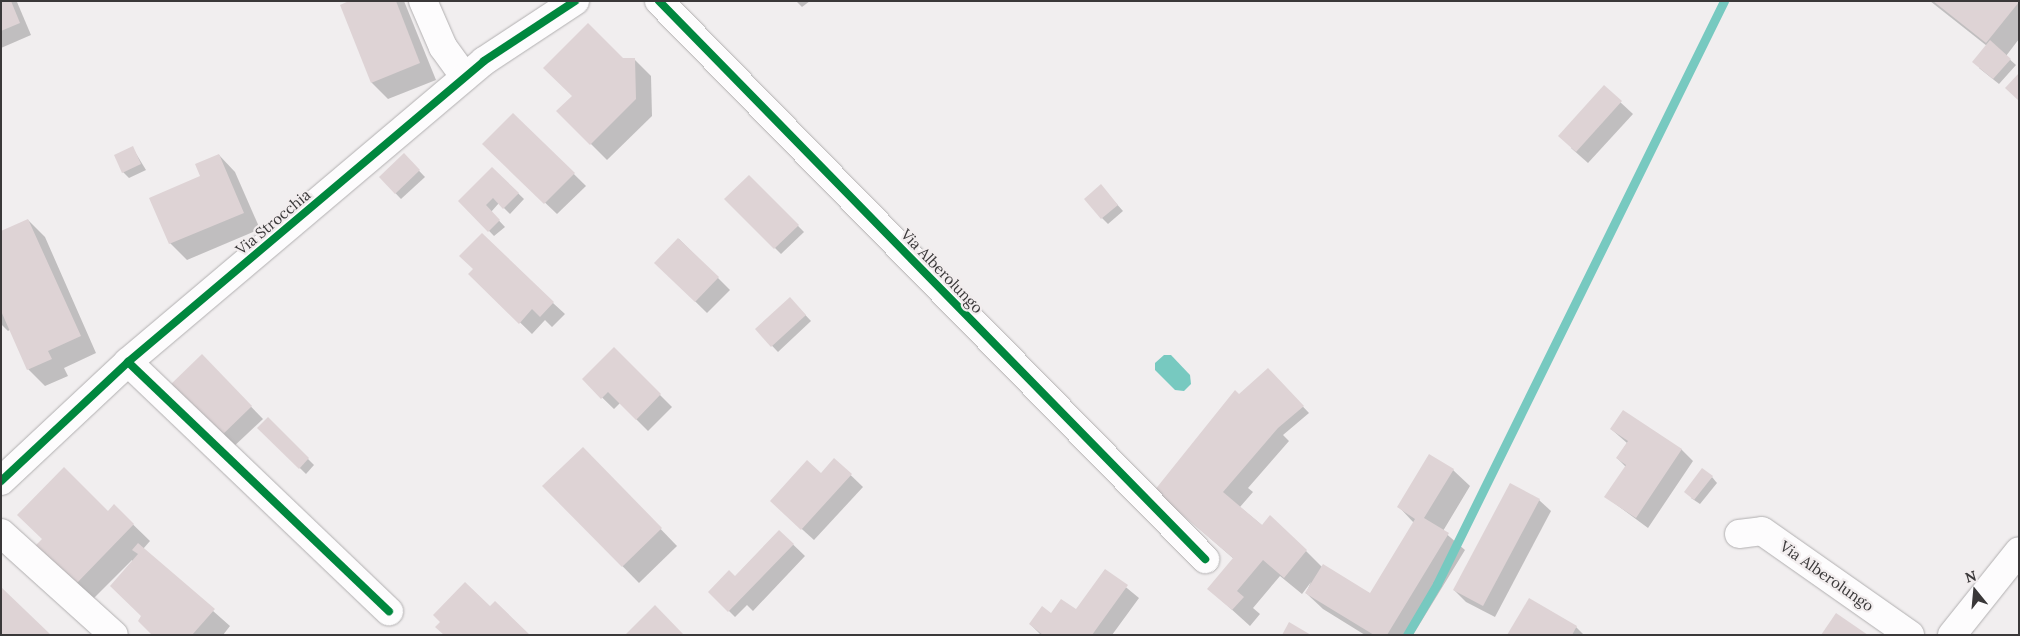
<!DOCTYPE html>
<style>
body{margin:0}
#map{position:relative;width:2020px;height:636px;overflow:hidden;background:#f1eeef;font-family:Lora,serif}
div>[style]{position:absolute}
.water>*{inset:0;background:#77c9c0}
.shadow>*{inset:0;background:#0003}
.stream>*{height:9px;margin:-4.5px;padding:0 4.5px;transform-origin:4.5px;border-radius:4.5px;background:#77c9c0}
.building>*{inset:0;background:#ded3d5}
.roads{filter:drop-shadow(0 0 1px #b1afb0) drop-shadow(0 0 1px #b1afb0)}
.minor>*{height:28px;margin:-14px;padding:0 14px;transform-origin:14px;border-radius:14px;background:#fdfcfd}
.cycleway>*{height:8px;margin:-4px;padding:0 4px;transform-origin:4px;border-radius:4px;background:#00873e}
span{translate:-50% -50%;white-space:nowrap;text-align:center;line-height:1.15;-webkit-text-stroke:4.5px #f2edee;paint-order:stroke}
.street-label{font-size:15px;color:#3a3839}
.frame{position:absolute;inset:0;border:2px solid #3a3839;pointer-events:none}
.north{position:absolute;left:1950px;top:566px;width:50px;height:50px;-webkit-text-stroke:4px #f2edee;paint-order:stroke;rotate:343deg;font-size:14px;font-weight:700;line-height:20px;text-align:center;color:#3a3839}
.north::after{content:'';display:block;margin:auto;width:18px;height:22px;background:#3a3839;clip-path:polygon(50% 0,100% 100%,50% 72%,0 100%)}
</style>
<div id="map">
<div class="water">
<div style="clip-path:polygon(1164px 355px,1171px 355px,1190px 375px,1191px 384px,1184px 391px,1175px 390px,1155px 370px,1155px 363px)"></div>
</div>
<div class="shadow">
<div style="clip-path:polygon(1px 1px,17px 2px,31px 35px,1px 48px)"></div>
<div style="clip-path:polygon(353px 1px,404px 1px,436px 80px,388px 99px,372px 83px)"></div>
<div style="clip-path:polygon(796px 1px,810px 1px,802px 7px)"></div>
<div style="clip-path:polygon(1930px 1px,2019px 1px,2019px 39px,2006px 56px,2016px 65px,1999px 84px,1979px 68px,1987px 46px)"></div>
<div style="clip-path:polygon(623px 59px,634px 59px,651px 76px,652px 116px,607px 160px,558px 111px)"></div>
<div style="clip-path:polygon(1604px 87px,1633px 114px,1588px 163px,1571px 148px)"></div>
<div style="clip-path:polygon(513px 114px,586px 186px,557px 214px,496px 156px)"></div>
<div style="clip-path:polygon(132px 147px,146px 170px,129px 178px,123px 172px)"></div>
<div style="clip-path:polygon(219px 155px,235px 172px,260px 229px,187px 260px,170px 243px)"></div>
<div style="clip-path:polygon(404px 155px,425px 177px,401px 199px,380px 177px)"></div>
<div style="clip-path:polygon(492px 168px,524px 199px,510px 214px,499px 203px,491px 212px,505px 227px,494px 236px,460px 201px)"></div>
<div style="clip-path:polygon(749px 176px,804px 232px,781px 254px,726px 199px)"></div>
<div style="clip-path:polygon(1106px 192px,1123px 211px,1108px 224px,1102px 218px)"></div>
<div style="clip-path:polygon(28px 220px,45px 237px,96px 353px,64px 368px,68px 376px,45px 386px,28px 369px,11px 329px,8px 331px,1px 324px,1px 232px)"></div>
<div style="clip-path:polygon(679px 239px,730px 290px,707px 313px,656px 263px)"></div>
<div style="clip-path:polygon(470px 274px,553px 303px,565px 314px,552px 327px,545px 320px,532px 334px)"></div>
<div style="clip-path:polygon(795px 304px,811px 321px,778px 352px,757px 330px)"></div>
<div style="clip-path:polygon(614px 349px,672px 407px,648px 431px,620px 403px,614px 409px,583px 379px)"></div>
<div style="clip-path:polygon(202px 356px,263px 419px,230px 450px,169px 387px)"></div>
<div style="clip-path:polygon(1268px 370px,1309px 413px,1283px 435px,1289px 441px,1248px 488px,1253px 492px,1240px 507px,1263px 526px,1306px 551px,1322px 567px,1371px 594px,1414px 523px,1399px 507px,1453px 470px,1470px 486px,1443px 531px,1465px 550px,1413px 635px,1365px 635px,1323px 609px,1306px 593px,1311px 582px,1302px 594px,1280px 576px,1253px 608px,1260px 614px,1250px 626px,1209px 589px,1234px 559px,1156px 491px,1235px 392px,1248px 404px)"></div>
<div style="clip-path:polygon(268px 419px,314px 465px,306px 474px,259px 428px)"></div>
<div style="clip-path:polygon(1611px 429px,1681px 449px,1693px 461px,1648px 528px,1606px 497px,1626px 467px,1617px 458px,1627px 443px)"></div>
<div style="clip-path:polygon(835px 460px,863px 487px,814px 540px,783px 512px)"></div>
<div style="clip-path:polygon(599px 465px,677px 546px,639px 583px,544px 486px)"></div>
<div style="clip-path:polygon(1712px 477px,1717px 483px,1700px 504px,1691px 498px)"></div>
<div style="clip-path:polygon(1539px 500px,1551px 511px,1495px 617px,1466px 602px,1454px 590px)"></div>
<div style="clip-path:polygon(114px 506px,150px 541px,143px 549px,230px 626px,223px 635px,154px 635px,143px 616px,132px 560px,92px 600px,37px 546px,108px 513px)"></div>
<div style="clip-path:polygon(779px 531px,805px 556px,753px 611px,747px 605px,735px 617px,710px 592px,735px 577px)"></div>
<div style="clip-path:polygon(1105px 570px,1139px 598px,1112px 635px,1041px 635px,1030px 624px,1051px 615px,1076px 611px)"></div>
<div style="clip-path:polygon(1576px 627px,1584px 635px,1508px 635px)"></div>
</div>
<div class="stream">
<div style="left:1407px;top:635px;width:59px;rotate:-59.5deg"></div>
<div style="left:1437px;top:584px;width:650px;rotate:-63.79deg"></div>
</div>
<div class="building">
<div style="clip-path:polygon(1px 1px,11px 1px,20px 23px,1px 31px)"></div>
<div style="clip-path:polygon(349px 1px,396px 1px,420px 63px,371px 83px,340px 5px)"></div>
<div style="clip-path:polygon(1933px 1px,2019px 1px,2019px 2px,1986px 43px)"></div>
<div style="clip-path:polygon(588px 23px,623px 58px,635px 58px,636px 99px,590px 145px,556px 111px,572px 96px,543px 68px)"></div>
<div style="clip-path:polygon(1990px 40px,2011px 59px,1993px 79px,1972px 62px)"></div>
<div style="clip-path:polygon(2019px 73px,2019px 101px,2005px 88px)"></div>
<div style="clip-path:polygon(1604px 85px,1622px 101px,1576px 152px,1558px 136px)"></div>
<div style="clip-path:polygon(513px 113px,575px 173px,544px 204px,482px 144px)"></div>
<div style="clip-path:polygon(133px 146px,141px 164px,122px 173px,114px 155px)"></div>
<div style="clip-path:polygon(404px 153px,420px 170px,395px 194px,379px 177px)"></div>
<div style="clip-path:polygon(219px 154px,244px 213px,169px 244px,149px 198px,200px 176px,195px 164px)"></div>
<div style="clip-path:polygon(492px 167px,519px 193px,503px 209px,493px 198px,486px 205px,500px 220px,488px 232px,458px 201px)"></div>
<div style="clip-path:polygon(749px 175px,799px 225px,774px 249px,724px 199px)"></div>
<div style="clip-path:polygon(1101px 184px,1118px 205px,1101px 219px,1084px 199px)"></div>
<div style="clip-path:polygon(28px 219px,81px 336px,48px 351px,52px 359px,27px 370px,1px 311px,1px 231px)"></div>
<div style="clip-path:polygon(482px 233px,554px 302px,540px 317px,532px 309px,519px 324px,468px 274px,473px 269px,459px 256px)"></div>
<div style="clip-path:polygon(678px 238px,719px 277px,695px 302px,654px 263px)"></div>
<div style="clip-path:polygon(790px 297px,806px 315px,771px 347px,755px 329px)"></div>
<div style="clip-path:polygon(614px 347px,661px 394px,636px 420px,608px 392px,601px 399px,582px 379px)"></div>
<div style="clip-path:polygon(202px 354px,252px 406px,217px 440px,168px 387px)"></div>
<div style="clip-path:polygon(1268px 368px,1304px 406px,1278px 428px,1223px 492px,1262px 525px,1270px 515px,1307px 550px,1284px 578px,1263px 560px,1237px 591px,1244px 597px,1232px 610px,1207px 589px,1233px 558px,1154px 491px,1235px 390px,1239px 394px)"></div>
<div style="clip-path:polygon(1623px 410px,1682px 449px,1636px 518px,1604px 497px,1626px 465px,1616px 458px,1628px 441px,1610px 429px)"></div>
<div style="clip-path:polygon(268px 417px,309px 458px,299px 469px,257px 428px)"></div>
<div style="clip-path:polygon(583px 447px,662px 528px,622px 567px,542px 486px)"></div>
<div style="clip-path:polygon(1429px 454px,1454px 469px,1424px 518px,1449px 533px,1387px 635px,1374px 635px,1305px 593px,1323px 564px,1370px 593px,1415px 519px,1397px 507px)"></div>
<div style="clip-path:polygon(834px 458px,852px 474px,801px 530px,770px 501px,807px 460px,821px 473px)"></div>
<div style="clip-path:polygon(64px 467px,108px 511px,114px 504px,134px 524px,75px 585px,35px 546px,42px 539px,17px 515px)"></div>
<div style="clip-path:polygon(1702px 468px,1713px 476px,1694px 500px,1684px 492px)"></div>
<div style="clip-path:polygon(1510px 483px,1540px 499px,1483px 606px,1453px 590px)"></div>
<div style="clip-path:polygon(779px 530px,794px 544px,728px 612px,708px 592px,729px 570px,735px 576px)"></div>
<div style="clip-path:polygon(138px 543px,215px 609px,192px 635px,152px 635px,138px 621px,141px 616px,110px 586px,138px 554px,132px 550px)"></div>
<div style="clip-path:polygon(1105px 569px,1128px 585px,1092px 635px,1043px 635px,1029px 624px,1042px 606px,1051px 613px,1061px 599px,1076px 609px)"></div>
<div style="clip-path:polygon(465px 582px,490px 606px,495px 601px,530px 635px,444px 635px,435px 627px,440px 622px,433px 615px)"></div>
<div style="clip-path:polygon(1px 587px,50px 634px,49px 635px,1px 635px)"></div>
<div style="clip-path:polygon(1529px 598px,1577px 626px,1572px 635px,1507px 635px)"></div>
<div style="clip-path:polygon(655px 605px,684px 635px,625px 635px)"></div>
<div style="clip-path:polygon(1836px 613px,1868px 635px,1821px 635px)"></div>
<div style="clip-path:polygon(1289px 622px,1311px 635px,1282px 635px)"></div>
</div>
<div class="roads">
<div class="minor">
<div style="left:423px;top:1px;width:50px;rotate:66.5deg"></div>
<div style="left:443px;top:47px;width:37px;rotate:54deg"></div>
<div style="left:659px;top:1px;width:781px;rotate:45.62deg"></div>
<div style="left:128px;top:362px;width:361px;rotate:43.7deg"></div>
<div style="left:1px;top:481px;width:174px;rotate:-43.1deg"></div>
<div style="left:128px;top:362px;width:466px;rotate:-40.2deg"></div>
<div style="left:484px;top:61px;width:109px;rotate:-33.4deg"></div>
<div style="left:1px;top:533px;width:152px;rotate:42.1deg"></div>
<div style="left:1739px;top:534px;width:23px;rotate:-7deg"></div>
<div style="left:1762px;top:531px;width:181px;rotate:35.1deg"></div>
<div style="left:1952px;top:635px;width:107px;rotate:-51.4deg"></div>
</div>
</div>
<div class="cycleway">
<div style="left:659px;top:1px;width:781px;rotate:45.62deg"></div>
<div style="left:128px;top:362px;width:361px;rotate:43.7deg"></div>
<div style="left:1px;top:481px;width:174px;rotate:-43.1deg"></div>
<div style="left:128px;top:362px;width:466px;rotate:-40.2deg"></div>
<div style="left:484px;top:61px;width:109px;rotate:-33.4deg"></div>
</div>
<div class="street-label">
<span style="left:273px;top:222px;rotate:-40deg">Via Strocchia</span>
<span style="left:942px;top:271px;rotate:46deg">Via Alberolungo</span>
<span style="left:1827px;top:576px;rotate:35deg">Via Alberolungo</span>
</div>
<div class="frame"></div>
<div class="north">N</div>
</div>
